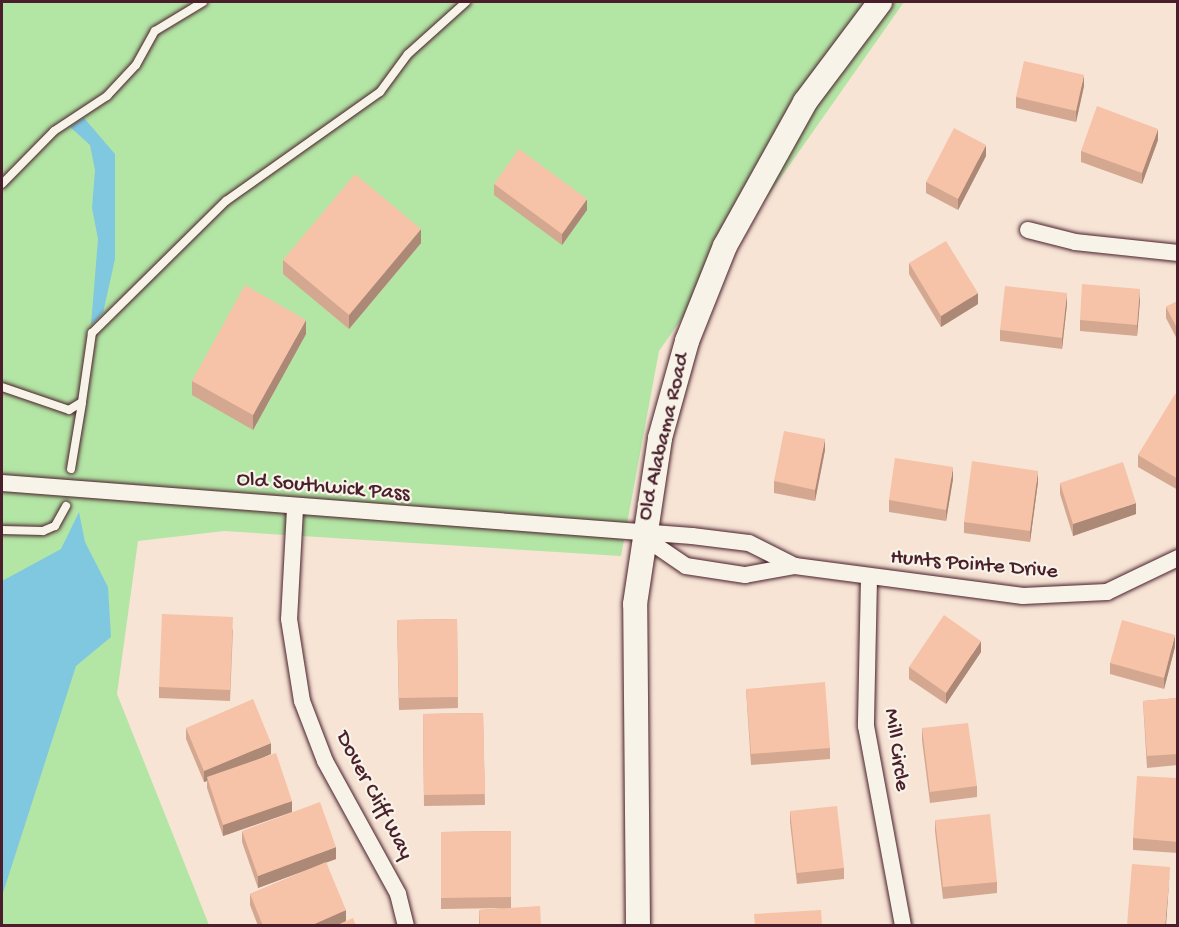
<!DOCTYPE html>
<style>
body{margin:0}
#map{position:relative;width:1179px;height:927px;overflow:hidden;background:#f7e4d5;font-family:"Gochi Hand",sans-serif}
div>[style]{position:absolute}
.green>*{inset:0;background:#b3e5a5}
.water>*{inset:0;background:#80c8e0}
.roads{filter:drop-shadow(0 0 2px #4a1f2b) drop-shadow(0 0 2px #4a1f2b)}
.lane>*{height:8px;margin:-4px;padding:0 4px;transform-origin:4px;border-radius:4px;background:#f7f3e8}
.street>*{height:16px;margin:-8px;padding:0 8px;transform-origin:8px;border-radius:8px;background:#f7f3e8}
.secondary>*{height:24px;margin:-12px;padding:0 12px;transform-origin:12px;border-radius:12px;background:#f7f3e8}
.wall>*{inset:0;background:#d4a790}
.shaded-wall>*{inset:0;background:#ac8876}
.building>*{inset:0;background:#f6c2a8}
span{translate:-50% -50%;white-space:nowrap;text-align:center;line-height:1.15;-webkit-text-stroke:4.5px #f7f3e8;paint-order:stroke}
.street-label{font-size:22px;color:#4a1f2b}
.frame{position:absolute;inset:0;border:3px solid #4a1f2b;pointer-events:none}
</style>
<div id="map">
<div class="green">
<div style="clip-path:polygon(2px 2px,904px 2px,659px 351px,621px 556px,224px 531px,138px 541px,117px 694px,209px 925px,2px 926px)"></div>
</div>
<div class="water">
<div style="clip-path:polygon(84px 118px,115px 154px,115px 259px,103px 313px,91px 325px,98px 239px,92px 208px,95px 170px,90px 145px,70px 127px)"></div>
<div style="clip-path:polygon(79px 512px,85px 542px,108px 587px,111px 637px,76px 666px,2px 896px,2px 581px,61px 549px)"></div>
</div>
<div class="roads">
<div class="lane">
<div style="left:2px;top:184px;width:74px;rotate:-45.5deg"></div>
<div style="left:54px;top:131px;width:64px;rotate:-33.4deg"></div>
<div style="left:107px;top:96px;width:42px;rotate:-46.9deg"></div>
<div style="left:136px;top:65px;width:39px;rotate:-61deg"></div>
<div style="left:155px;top:31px;width:56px;rotate:-31.1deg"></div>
<div style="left:2px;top:387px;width:71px;rotate:18.9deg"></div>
<div style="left:69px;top:410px;width:15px;rotate:-32deg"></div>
<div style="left:82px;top:402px;width:70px;rotate:-81.8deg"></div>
<div style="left:92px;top:333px;width:188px;rotate:-44.6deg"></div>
<div style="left:226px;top:201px;width:189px;rotate:-35.3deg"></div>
<div style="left:380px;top:92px;width:47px;rotate:-53.6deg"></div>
<div style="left:408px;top:54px;width:78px;rotate:-41.9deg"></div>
<div style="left:71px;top:469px;width:67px;rotate:-80.5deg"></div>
<div style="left:2px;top:530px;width:41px;rotate:1.4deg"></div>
<div style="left:43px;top:531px;width:13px;rotate:-23deg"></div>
<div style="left:55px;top:526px;width:23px;rotate:-61deg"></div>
</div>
<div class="street">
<div style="left:1028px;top:230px;width:49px;rotate:14.3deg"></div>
<div style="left:1075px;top:242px;width:104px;rotate:6.1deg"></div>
<div style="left:2px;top:483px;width:692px;rotate:4.39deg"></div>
<div style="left:692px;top:536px;width:57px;rotate:7deg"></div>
<div style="left:749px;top:543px;width:51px;rotate:26.6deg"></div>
<div style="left:795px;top:566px;width:230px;rotate:7.5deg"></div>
<div style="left:1023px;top:596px;width:84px;rotate:-2.7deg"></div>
<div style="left:1107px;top:592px;width:79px;rotate:-25.6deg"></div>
<div style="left:295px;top:509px;width:110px;rotate:93.1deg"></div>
<div style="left:289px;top:619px;width:83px;rotate:81deg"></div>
<div style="left:302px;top:701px;width:64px;rotate:69deg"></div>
<div style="left:325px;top:761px;width:152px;rotate:61.2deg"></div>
<div style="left:398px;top:894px;width:33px;rotate:76deg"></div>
<div style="left:642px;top:536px;width:53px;rotate:34.3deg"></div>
<div style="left:686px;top:566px;width:60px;rotate:8.7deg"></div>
<div style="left:745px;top:575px;width:51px;rotate:-10.2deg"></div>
<div style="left:869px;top:578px;width:148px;rotate:91.2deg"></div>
<div style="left:866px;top:726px;width:203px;rotate:79.5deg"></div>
</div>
<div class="secondary">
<div style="left:638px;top:926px;width:322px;rotate:-90.5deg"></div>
<div style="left:635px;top:604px;width:168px;rotate:-81.4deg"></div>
<div style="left:660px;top:438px;width:101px;rotate:-74.4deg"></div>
<div style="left:687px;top:341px;width:102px;rotate:-68.2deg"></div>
<div style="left:725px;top:246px;width:165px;rotate:-60.9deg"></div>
<div style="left:805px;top:102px;width:125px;rotate:-53.1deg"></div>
</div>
</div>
<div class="wall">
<div style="clip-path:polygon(1084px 86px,1076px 122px,1016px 108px,1016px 97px)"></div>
<div style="clip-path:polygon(1158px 140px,1142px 184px,1081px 162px,1081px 151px)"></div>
<div style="clip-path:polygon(986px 156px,958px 210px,926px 193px,926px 182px)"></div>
<div style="clip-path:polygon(494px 184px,587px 210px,562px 245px,494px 195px)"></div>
<div style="clip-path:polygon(421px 243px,349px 329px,283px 274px,283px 260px)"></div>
<div style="clip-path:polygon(909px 263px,978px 304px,941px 327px,909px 274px)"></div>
<div style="clip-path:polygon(1140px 300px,1137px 336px,1080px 331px,1080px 320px)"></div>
<div style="clip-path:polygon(1178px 301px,1178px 341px,1166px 318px,1166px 307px)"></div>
<div style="clip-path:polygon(1067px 304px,1062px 349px,1000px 341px,1000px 330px)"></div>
<div style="clip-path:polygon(306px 334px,253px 430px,192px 395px,192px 381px)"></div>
<div style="clip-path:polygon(1178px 396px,1178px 490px,1138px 467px,1138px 455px)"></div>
<div style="clip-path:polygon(825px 450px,815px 501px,774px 493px,774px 481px)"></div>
<div style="clip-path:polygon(953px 479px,946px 521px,889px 512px,889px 500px)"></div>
<div style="clip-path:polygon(1038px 482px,1030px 542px,964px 533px,964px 522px)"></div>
<div style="clip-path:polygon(1060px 483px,1136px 514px,1073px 536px,1060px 494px)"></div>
<div style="clip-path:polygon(457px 619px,458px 708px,399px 710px,397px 620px)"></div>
<div style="clip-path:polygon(233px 629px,230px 701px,159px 698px,159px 687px)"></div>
<div style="clip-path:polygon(1175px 647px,1164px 689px,1110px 674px,1110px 663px)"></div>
<div style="clip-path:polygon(981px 652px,946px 704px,909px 679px,909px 667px)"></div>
<div style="clip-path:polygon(746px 689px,830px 748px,830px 759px,751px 765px)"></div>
<div style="clip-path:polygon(1178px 698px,1178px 765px,1147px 768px,1143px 701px)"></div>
<div style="clip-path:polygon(483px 713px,485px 805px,424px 806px,423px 714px)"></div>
<div style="clip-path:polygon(186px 728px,271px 754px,264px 757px,292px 812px,223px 836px,207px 788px,207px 781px,204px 782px,186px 739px)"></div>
<div style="clip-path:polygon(922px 728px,977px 786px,977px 797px,930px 803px,922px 740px)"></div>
<div style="clip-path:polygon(1178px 778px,1178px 853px,1133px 850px,1133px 838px)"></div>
<div style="clip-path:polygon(790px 811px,844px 868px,844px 879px,797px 884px,790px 822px)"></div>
<div style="clip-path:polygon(935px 820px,997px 882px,997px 893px,943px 899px,935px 831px)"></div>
<div style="clip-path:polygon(242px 831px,336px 859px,326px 862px,346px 921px,356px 926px,258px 926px,250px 905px,250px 894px,315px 867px,258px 888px,242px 842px)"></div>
<div style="clip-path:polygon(511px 831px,511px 908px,541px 926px,479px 926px,479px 910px,506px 908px,441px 909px,441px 832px)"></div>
</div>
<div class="shaded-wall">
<div style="clip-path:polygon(1084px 75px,1084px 86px,1076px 122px,1076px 111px)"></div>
<div style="clip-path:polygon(1158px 129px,1158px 140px,1142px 184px,1142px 173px)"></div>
<div style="clip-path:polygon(986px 145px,986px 156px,958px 210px,958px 199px)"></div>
<div style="clip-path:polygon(587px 199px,587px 210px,562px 245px,562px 234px)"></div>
<div style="clip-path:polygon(421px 229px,421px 243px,349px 329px,349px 315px)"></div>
<div style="clip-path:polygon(1140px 289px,1140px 300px,1137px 336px,1137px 325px)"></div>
<div style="clip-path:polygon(978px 293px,978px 304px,941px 327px,941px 316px)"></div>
<div style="clip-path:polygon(1067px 293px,1067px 304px,1062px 349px,1062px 338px)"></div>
<div style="clip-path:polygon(306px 320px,306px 334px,253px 430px,253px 415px)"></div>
<div style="clip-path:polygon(825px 439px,825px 450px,815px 501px,815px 490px)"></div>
<div style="clip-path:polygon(953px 467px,953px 479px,946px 521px,946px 510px)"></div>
<div style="clip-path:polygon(1038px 471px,1038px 482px,1030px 542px,1030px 531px)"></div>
<div style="clip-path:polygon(1136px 503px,1136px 514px,1073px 536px,1073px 524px)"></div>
<div style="clip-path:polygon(1175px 635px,1175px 647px,1164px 689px,1164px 678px)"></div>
<div style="clip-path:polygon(981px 641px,981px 652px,946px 704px,946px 693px)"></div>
<div style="clip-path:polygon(271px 743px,271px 754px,208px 781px,207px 777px,207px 781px,204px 782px,204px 771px)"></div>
<div style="clip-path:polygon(292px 801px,292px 812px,223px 836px,223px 825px)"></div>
<div style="clip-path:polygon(336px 847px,336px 859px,258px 888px,258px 876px)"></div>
<div style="clip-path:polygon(1170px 867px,1166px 926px,1165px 926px)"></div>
<div style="clip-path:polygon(346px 910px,346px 921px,337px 926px,310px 926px)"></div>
</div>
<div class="building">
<div style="clip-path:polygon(1024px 61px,1084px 75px,1076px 111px,1016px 97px)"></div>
<div style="clip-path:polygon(1097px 106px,1158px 129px,1142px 173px,1081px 151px)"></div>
<div style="clip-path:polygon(954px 128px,986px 145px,958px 199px,926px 182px)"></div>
<div style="clip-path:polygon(519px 149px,587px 199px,562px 234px,494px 184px)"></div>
<div style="clip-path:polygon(355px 174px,421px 229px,349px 315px,283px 260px)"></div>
<div style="clip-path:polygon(946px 241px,978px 293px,941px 316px,909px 263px)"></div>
<div style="clip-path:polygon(1082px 284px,1140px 289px,1137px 325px,1080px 320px)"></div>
<div style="clip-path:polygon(245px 285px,306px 320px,253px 415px,192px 381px)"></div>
<div style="clip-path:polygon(1005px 286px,1067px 293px,1062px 338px,1000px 330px)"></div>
<div style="clip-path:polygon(1178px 301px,1178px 330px,1166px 307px)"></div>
<div style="clip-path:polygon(1175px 394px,1178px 396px,1178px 479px,1138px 455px)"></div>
<div style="clip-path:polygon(784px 431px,825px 439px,815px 490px,774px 481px)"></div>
<div style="clip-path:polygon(895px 458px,953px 467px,946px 510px,889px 500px)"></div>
<div style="clip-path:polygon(972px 461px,1038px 471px,1030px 531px,964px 522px)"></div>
<div style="clip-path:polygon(1123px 462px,1136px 503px,1073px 524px,1060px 483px)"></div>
<div style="clip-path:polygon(162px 614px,233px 617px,230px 690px,159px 687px)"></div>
<div style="clip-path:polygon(944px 615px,981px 641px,946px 693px,909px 667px)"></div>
<div style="clip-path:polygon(457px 619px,458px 697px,399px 698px,397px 620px)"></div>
<div style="clip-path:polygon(1122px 620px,1175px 635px,1164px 678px,1110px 663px)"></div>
<div style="clip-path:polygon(825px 682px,830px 748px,751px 754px,746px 689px)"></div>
<div style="clip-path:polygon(1178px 698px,1178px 754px,1147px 756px,1143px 701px)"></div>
<div style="clip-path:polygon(253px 699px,271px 743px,204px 771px,186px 728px)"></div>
<div style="clip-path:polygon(483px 713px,485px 794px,424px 795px,423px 714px)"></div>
<div style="clip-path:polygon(968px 723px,977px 786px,930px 792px,922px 728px)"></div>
<div style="clip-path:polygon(276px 753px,292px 801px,223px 825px,207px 777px)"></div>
<div style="clip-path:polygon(1137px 776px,1178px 778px,1178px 842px,1133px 838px)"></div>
<div style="clip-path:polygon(320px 802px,336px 847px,258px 876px,242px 831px)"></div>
<div style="clip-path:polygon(837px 806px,844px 868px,797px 873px,790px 811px)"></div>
<div style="clip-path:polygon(990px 814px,997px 882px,943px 887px,935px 820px)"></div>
<div style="clip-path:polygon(511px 831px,511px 897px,441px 898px,441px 832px)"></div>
<div style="clip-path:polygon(326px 862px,346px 910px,310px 926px,263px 926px,250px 894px)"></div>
<div style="clip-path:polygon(1132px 864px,1170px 867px,1165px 926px,1127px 925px)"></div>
<div style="clip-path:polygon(540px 906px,541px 926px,480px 926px,479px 910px)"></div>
<div style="clip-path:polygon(821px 910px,822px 926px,755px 926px,754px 914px)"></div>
<div style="clip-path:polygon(353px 918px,356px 926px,335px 926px)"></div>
</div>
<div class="street-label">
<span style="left:665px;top:437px;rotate:-77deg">Old Alabama Road</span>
<span style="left:323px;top:488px;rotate:5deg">Old Southwick Pass</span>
<span style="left:974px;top:566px;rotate:5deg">Hunts Pointe Drive</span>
<span style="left:895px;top:750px;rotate:82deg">Mill Circle</span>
<span style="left:373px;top:796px;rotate:62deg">Dover Cliff Way</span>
</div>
<div class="frame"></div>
</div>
